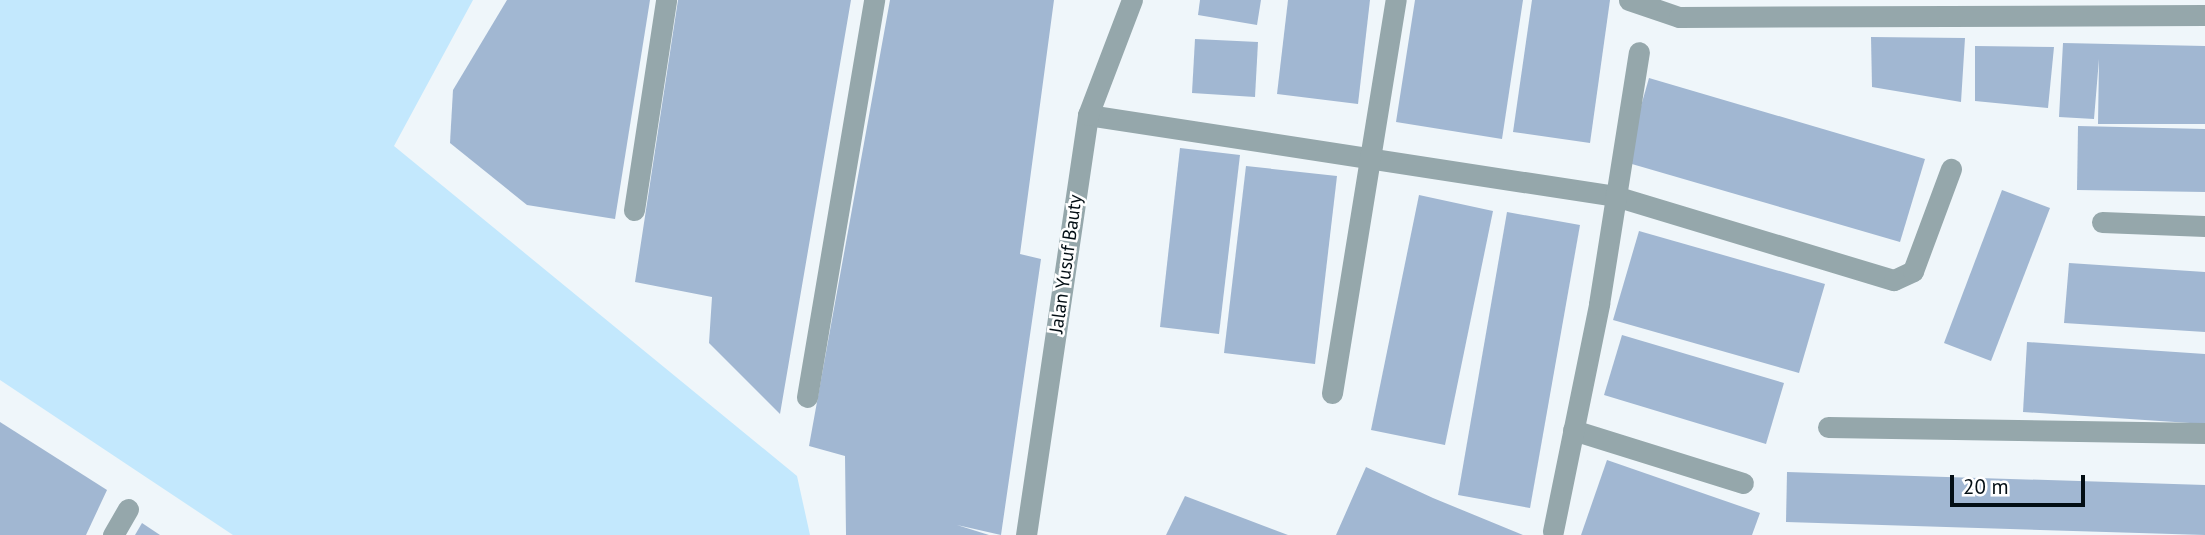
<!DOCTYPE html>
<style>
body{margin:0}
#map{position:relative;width:2205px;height:535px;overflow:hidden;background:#eff6fa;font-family:"PT Sans",sans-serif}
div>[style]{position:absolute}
.green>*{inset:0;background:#c3e8fd}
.building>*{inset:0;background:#a1b7d2}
.minor>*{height:21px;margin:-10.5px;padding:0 10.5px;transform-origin:10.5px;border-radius:10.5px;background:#95a7ab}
.tertiary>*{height:21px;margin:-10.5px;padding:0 10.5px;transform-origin:10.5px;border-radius:10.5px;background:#95a7ab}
span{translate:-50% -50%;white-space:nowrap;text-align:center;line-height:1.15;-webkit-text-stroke:5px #fff;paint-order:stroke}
.street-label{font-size:19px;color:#030e14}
.scale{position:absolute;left:1950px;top:475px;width:135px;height:32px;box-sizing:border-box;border:4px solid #030e14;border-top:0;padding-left:9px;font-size:21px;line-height:24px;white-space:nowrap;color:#030e14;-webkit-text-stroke:5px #fff;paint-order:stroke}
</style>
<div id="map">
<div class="green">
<div style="clip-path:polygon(0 0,473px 0,394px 146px,797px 476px,810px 535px,233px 535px,0 380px)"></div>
</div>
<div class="building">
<div style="clip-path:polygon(507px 0,650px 0,615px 219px,527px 205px,450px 143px,453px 90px)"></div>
<div style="clip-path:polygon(678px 0,851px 0,780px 414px,709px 343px,712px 297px,635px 282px)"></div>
<div style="clip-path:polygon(890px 0,1054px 0,1020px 254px,1041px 259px,1001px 535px,957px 525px,989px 535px,846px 535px,845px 456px,809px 446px)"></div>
<div style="clip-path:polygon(1200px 0,1261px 0,1257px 25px,1198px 15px)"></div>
<div style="clip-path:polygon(1288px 0,1370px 0,1358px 104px,1277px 94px)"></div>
<div style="clip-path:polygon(1415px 0,1523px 0,1502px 139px,1396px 122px)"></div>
<div style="clip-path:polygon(1532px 0,1610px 0,1590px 143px,1513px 132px)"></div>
<div style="clip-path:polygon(1871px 37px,1965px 38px,1961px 102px,1872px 87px)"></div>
<div style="clip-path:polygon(1195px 39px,1258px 42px,1255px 97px,1192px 93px)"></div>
<div style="clip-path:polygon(2063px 43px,2205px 46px,2205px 124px,2098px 124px,2099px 59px,2094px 119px,2059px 117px)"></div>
<div style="clip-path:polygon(1975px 46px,2054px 47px,2048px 108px,1975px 101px)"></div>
<div style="clip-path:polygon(1649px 78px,1925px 159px,1900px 242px,1625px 162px)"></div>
<div style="clip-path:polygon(2078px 126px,2205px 129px,2205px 192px,2077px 190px)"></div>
<div style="clip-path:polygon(1180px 148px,1240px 155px,1219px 334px,1160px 327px)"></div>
<div style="clip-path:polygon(1246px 166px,1337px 176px,1315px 364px,1224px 353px)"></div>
<div style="clip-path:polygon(2002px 190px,2050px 208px,1991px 361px,1944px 343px)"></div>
<div style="clip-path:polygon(1419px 195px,1493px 211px,1445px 445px,1371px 430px)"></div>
<div style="clip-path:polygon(1507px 212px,1580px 225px,1530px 508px,1458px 495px)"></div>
<div style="clip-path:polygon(1639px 231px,1825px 284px,1799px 373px,1613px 320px)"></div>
<div style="clip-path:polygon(2069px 263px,2205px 272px,2205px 332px,2064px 323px)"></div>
<div style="clip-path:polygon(1622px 335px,1784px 383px,1766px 444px,1604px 395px)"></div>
<div style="clip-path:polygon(2027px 342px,2205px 354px,2205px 424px,2023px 412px)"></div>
<div style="clip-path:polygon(0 422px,107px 490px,86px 535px,0 535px)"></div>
<div style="clip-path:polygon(1607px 460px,1760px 513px,1752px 535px,1581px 535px)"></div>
<div style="clip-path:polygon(1366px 467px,1433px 498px,1523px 535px,1336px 535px)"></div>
<div style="clip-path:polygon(1787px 472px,2205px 485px,2205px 535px,1786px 522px)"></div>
<div style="clip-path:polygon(1185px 496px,1288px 535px,1166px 535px)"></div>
<div style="clip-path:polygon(142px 523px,160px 535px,135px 535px)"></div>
</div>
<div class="minor">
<div style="left:1629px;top:0;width:53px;rotate:18.8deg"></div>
<div style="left:1679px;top:17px;width:526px;rotate:-0.22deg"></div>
<div style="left:1088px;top:115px;width:533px;rotate:8.74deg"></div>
<div style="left:1615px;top:196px;width:291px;rotate:16.8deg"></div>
<div style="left:1894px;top:280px;width:21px;rotate:-25deg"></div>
<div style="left:1913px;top:271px;width:109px;rotate:-69.6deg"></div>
<div style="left:634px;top:210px;width:212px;rotate:-81.3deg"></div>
<div style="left:2102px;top:222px;width:103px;rotate:2.2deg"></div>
<div style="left:1332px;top:393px;width:398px;rotate:-80.8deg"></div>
<div style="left:807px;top:397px;width:403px;rotate:-80.4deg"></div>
<div style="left:1828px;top:427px;width:377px;rotate:0.9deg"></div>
<div style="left:1573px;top:430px;width:178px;rotate:17.3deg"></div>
<div style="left:1553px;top:531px;width:232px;rotate:-78.5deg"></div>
<div style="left:1599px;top:304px;width:255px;rotate:-81deg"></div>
<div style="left:113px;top:535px;width:30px;rotate:-60deg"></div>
</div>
<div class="tertiary">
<div style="left:1026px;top:535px;width:425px;rotate:-81.6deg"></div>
<div style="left:1088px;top:115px;width:123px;rotate:-69.1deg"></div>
</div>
<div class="street-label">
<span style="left:1066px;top:264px;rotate:-82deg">Jalan Yusuf Bauty</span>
</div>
<div class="scale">20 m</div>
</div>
